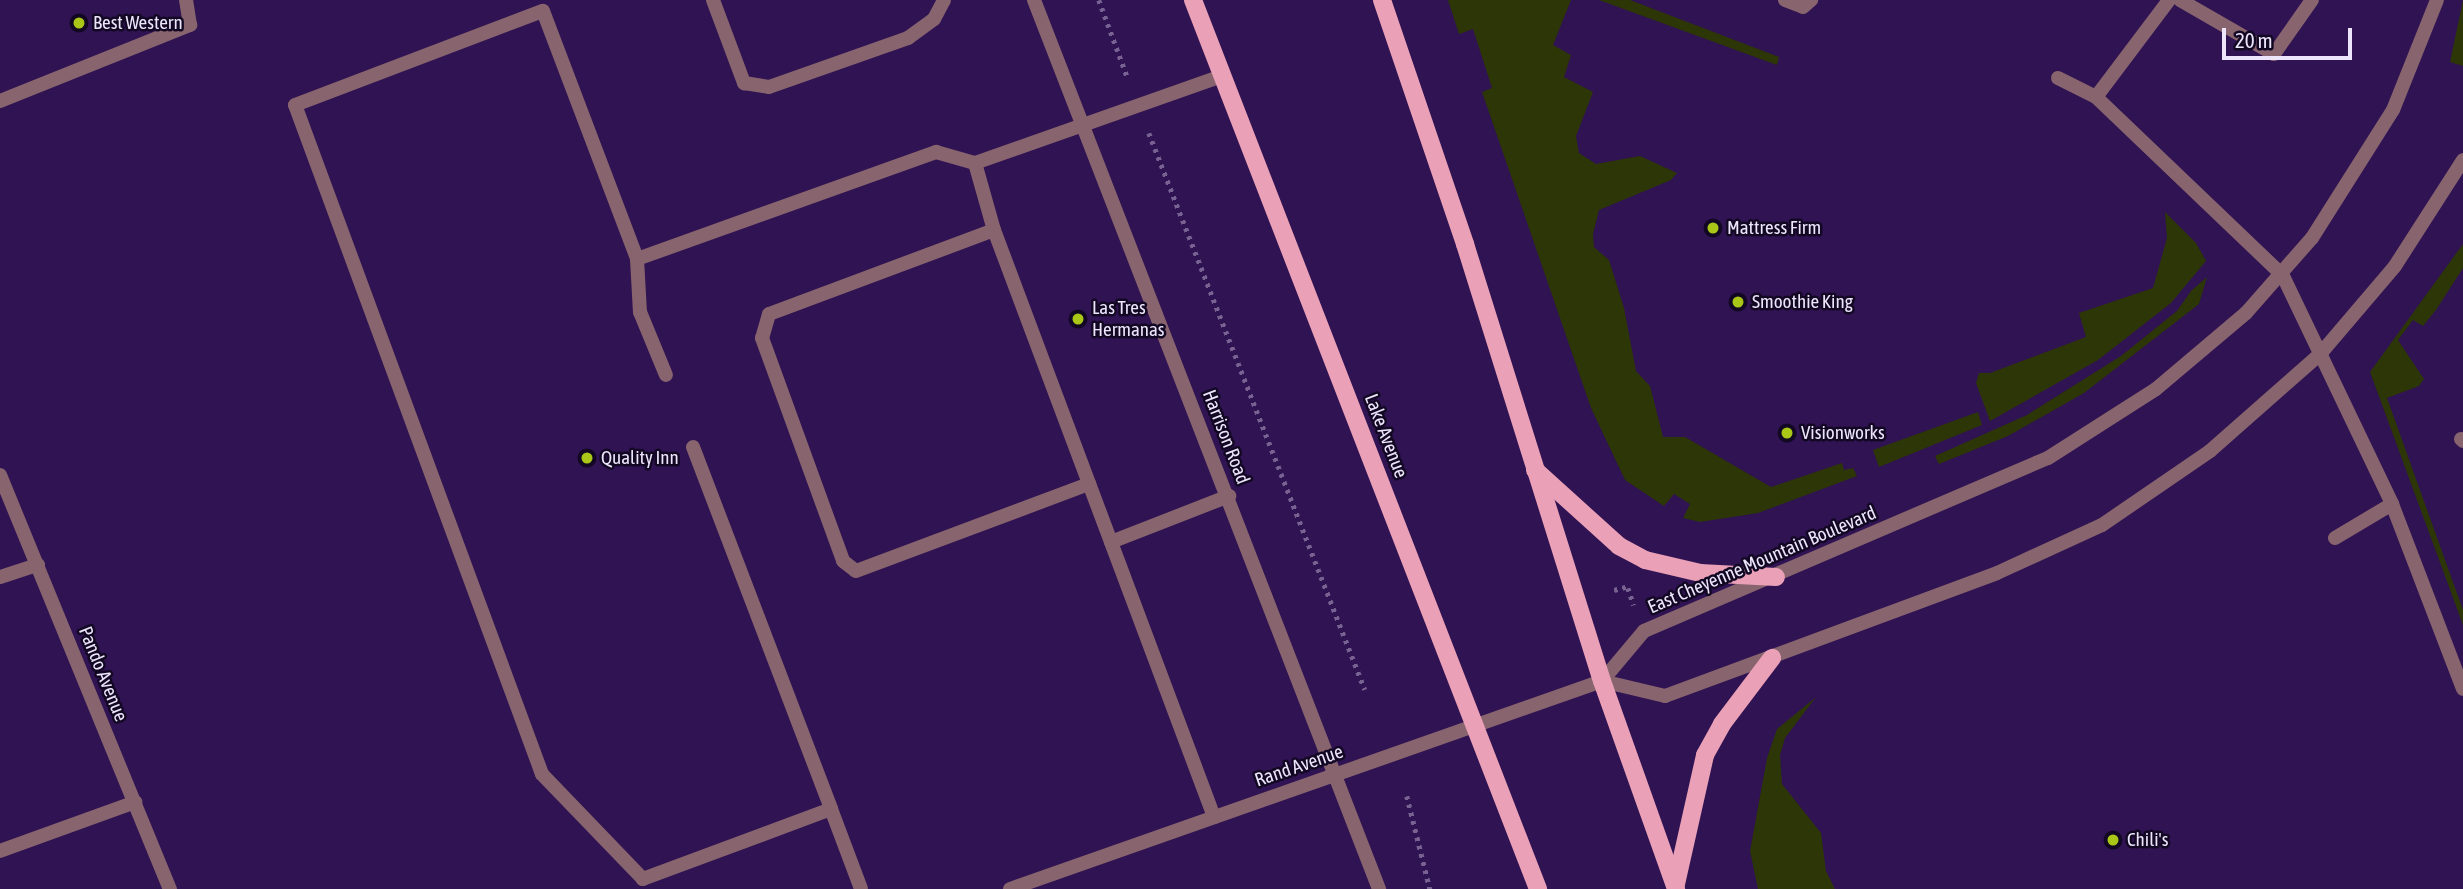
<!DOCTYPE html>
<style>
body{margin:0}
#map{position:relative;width:2463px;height:889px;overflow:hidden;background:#301352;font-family:"Asap Condensed",sans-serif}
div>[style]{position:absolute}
.green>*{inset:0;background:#2d3607}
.path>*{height:4.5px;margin-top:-2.25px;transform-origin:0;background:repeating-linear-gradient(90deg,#776292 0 3.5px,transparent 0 8.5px)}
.lane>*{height:14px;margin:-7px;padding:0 7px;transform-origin:7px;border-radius:7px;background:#88646e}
.street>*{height:14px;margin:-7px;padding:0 7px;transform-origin:7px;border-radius:7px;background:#88646e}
.primary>*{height:18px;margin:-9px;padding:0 9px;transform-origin:9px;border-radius:9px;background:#eaa0b6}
.dots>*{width:19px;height:19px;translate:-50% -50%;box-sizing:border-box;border:4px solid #130823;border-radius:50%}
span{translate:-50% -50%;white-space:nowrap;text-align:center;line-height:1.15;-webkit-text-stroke:5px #130823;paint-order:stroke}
.poi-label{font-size:19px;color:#ece5fc}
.left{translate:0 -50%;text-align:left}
.street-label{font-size:19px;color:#ece5fc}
.scale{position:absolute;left:2222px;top:28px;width:130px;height:32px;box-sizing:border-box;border:4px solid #ece5fc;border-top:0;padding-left:9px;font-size:21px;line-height:24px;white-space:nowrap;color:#ece5fc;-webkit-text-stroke:5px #130823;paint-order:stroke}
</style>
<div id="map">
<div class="green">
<div style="clip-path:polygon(1448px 0,1571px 0,1553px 45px,1571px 55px,1564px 77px,1593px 92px,1576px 136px,1579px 153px,1596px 164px,1640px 156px,1677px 173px,1671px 180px,1599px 210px,1593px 234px,1594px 247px,1609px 260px,1624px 308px,1636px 371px,1650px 386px,1663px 437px,1685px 437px,1771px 487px,1842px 463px,1844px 470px,1853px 468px,1857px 476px,1758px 513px,1700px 522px,1683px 518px,1690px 504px,1674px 494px,1664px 506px,1625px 480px,1591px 408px,1482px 92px,1492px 88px,1473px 29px,1459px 34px)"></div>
<div style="clip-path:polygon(1599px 0,1630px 0,1779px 57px,1777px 65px)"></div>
<div style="clip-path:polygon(2463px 0,2463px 66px,2450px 62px)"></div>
<div style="clip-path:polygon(2165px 212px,2196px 243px,2206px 261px,2171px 303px,2098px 360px,1990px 421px,1976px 383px,1979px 373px,1990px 373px,2086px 337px,2079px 313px,2153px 288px,2167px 238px)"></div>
<div style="clip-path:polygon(2463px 244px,2463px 268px,2436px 310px,2423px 326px,2413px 320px,2398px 340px,2424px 379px,2419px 386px,2387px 398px,2463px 610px,2463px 625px,2370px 372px)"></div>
<div style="clip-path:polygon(2207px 277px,2199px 304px,2084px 393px,2008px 436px,1939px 464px,1935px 456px,2027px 415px,2121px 356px,2177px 311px,2191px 291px)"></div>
<div style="clip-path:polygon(1978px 412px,1982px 425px,1879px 467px,1873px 450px)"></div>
<div style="clip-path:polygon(1816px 697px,1785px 738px,1780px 755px,1782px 784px,1821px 833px,1826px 871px,1835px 889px,1758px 889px,1750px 851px,1767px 758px,1777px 729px)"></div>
</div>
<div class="path">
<div style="left:1099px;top:0;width:84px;rotate:69.8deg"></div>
<div style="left:1149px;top:133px;width:597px;rotate:68.8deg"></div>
<div style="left:1628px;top:588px;width:18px;rotate:71deg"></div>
<div style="left:1614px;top:590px;width:16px;rotate:-15deg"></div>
<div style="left:1407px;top:796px;width:96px;rotate:76.1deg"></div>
</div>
<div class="lane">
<div style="left:713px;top:0;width:89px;rotate:69.5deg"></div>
<div style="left:744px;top:83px;width:25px;rotate:9deg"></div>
<div style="left:769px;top:87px;width:147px;rotate:-19.4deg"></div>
<div style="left:908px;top:38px;width:32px;rotate:-36deg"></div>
<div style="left:934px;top:19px;width:21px;rotate:-62deg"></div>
<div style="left:1785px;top:0;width:19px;rotate:21deg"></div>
<div style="left:1803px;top:7px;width:11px;rotate:-41deg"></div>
<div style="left:2180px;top:0;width:108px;rotate:29.9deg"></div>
<div style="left:2274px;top:54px;width:66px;rotate:-54.9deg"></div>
<div style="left:2058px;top:78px;width:42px;rotate:26.6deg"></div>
<div style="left:2096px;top:97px;width:259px;rotate:43.7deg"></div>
<div style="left:2283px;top:276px;width:253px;rotate:64.4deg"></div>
<div style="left:2392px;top:504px;width:198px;rotate:69deg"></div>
<div style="left:2096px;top:97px;width:121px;rotate:-53deg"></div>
<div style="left:0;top:101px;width:205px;rotate:-21.8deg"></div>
<div style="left:190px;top:25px;width:25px;rotate:-99deg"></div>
<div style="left:975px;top:163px;width:70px;rotate:74.2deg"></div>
<div style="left:994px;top:230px;width:627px;rotate:69.45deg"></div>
<div style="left:994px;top:230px;width:240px;rotate:159.5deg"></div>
<div style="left:769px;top:314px;width:25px;rotate:106deg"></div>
<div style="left:762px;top:338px;width:237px;rotate:70deg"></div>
<div style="left:843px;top:561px;width:16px;rotate:38deg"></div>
<div style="left:856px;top:571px;width:249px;rotate:-20.5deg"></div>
<div style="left:637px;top:259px;width:53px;rotate:86.8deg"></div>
<div style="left:640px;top:312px;width:68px;rotate:67.6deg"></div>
<div style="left:2461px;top:439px;width:3px;rotate:45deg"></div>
<div style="left:693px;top:447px;width:387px;rotate:69.1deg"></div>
<div style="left:831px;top:809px;width:201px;rotate:159.6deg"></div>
<div style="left:643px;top:879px;width:146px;rotate:-133.9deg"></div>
<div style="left:542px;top:774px;width:713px;rotate:-110.26deg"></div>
<div style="left:295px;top:105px;width:265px;rotate:-20.8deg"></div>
<div style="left:543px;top:11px;width:265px;rotate:69.2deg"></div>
<div style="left:637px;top:259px;width:318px;rotate:-19.7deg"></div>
<div style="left:936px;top:152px;width:41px;rotate:15.8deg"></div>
<div style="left:975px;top:163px;width:262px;rotate:-19.4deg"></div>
<div style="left:2335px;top:538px;width:66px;rotate:-30.8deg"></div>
<div style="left:1111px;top:542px;width:127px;rotate:-21.3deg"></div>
<div style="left:0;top:577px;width:40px;rotate:-18deg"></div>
<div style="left:831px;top:809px;width:85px;rotate:69.4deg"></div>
<div style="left:0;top:851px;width:144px;rotate:-19.9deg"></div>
</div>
<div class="street">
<div style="left:1034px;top:0;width:954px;rotate:68.79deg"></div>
<div style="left:0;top:475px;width:448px;rotate:67.7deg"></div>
<div style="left:1602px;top:681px;width:65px;rotate:-50deg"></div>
<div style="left:1644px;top:631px;width:439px;rotate:-23.2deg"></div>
<div style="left:2048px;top:458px;width:128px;rotate:-32.6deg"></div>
<div style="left:2156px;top:389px;width:118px;rotate:-40.2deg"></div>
<div style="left:2246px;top:313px;width:100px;rotate:-48.7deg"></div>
<div style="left:2312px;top:238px;width:151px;rotate:-57.7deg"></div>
<div style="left:2393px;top:110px;width:118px;rotate:-68.2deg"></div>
<div style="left:1602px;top:681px;width:65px;rotate:13.4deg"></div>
<div style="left:1665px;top:696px;width:354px;rotate:-20.3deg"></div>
<div style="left:1997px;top:573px;width:115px;rotate:-24.6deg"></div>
<div style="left:2102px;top:525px;width:131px;rotate:-34.4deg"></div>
<div style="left:2210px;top:451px;width:148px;rotate:-41.4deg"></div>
<div style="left:2321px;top:353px;width:114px;rotate:-49.6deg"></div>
<div style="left:2395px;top:266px;width:126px;rotate:-57.3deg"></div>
<div style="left:1010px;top:889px;width:627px;rotate:-19.36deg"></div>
</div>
<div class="primary">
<div style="left:1193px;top:0;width:954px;rotate:68.79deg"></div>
<div style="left:1382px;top:0;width:258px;rotate:71.2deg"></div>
<div style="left:1465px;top:244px;width:458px;rotate:72.6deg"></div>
<div style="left:1602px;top:681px;width:221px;rotate:70.4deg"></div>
<div style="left:1535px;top:470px;width:113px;rotate:42.1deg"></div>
<div style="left:1619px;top:546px;width:30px;rotate:28deg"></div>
<div style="left:1645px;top:560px;width:57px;rotate:13.3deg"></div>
<div style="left:1700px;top:573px;width:76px;rotate:3deg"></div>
<div style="left:1676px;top:884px;width:132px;rotate:-77.3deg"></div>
<div style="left:1705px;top:755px;width:35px;rotate:-61deg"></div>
<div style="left:1722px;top:724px;width:83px;rotate:-52.9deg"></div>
</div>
<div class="dots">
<div style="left:79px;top:23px;background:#aac717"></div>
<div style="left:1713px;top:228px;background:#aac717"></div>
<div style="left:1738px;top:302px;background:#aac717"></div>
<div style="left:1078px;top:319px;background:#aac717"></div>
<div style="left:1787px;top:433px;background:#aac717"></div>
<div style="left:587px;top:458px;background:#aac717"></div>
<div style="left:2113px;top:840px;background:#aac717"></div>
</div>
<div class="poi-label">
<span class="left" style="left:93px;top:23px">Best Western</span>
<span class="left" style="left:1727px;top:228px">Mattress Firm</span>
<span class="left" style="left:1752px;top:302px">Smoothie King</span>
<span class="left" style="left:1092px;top:319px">Las Tres<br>Hermanas</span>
<span class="left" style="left:1801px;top:433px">Visionworks</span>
<span class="left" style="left:601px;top:458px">Quality Inn</span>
<span class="left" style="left:2127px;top:840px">Chili's</span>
</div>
<div class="street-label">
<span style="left:1386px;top:436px;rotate:69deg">Lake Avenue</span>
<span style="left:1226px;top:437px;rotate:69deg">Harrison Road</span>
<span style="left:1762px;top:560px;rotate:-23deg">East Cheyenne Mountain Boulevard</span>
<span style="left:103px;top:674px;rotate:68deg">Pando Avenue</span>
<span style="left:1299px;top:766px;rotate:-19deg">Rand Avenue</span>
</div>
<div class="scale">20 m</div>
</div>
